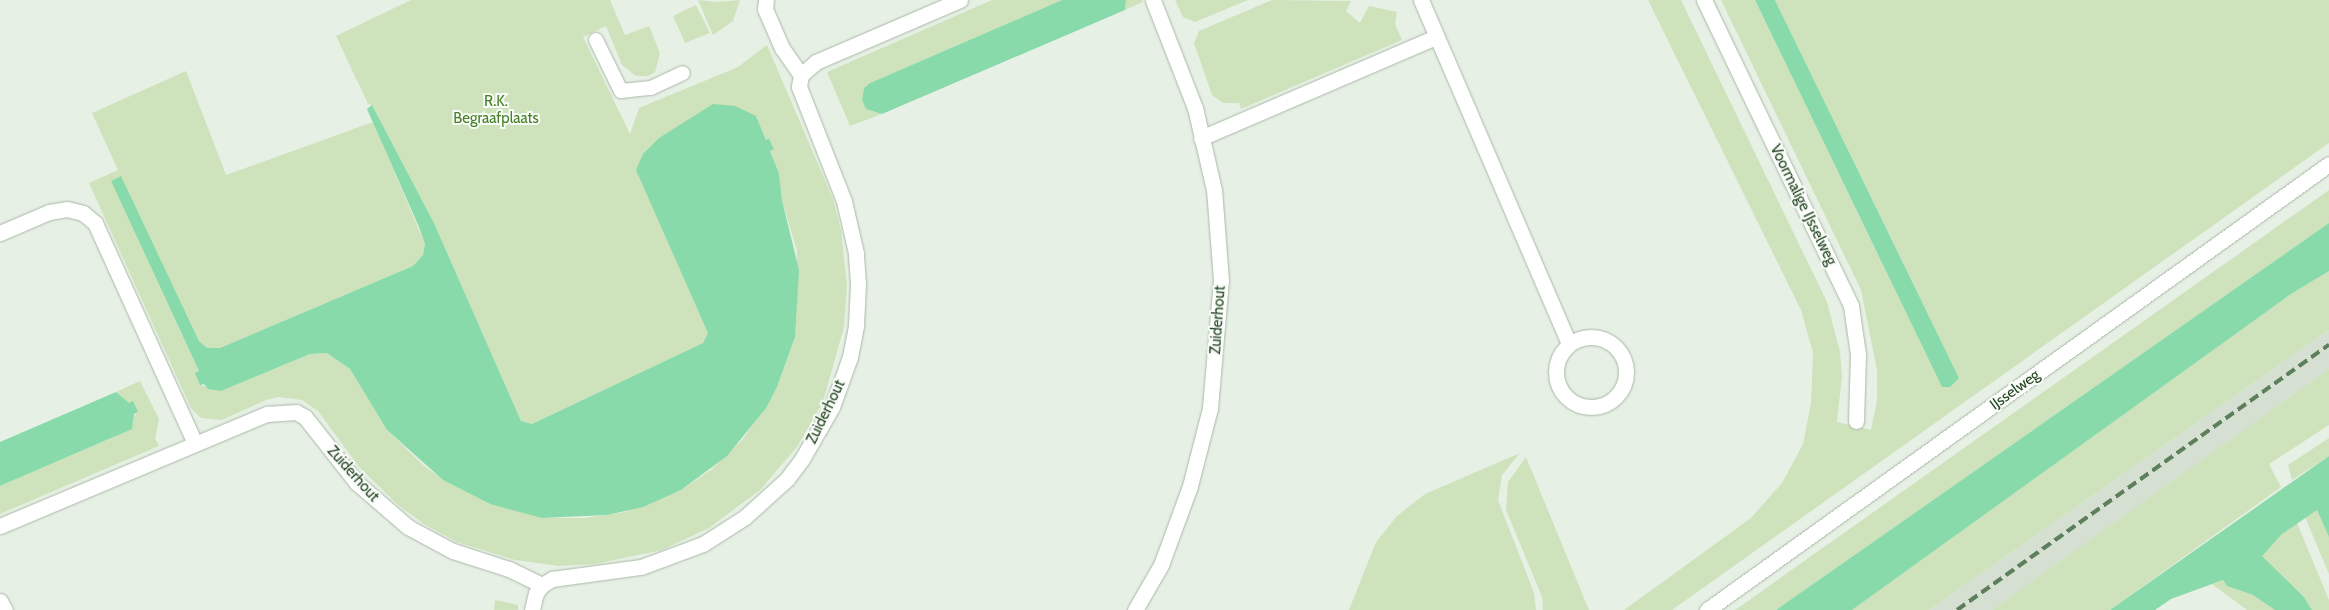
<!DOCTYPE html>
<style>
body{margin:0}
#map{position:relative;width:2329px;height:610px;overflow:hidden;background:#e7f0e5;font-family:Cabin,sans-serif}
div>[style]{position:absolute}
.built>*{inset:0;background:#d5e0d3}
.green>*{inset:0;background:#cee3bc}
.water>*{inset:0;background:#88daaa}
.roads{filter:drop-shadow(0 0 1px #a8b9a6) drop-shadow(0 0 1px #a8b9a6)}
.lane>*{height:14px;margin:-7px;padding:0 7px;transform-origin:7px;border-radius:7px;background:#fff}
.street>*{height:15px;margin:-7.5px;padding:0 7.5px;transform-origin:7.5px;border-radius:7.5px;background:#fff}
.street>.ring{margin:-7.5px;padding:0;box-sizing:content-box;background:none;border:15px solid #fff;border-radius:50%}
.secondary>*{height:15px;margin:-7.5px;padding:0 7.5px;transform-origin:7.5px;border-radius:7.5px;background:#fff}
.rail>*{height:4px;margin-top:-2px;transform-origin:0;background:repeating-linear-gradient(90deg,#5d7f5c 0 10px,transparent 0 15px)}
span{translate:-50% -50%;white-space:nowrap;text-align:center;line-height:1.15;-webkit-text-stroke:4px #f8fbf7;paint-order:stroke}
.park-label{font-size:15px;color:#468027}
.street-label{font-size:15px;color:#224421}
</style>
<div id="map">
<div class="built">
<div style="clip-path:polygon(2329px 330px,2329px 369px,2060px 563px,1992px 610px,1929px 610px)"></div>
</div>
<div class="green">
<div style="clip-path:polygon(411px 0,610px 0,625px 35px,649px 26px,660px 53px,655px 72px,648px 76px,636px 76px,622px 65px,606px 26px,583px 37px,630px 134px,639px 108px,738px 67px,767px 45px,833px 199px,841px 230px,847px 286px,844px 327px,823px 402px,797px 447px,760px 490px,709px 528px,662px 550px,595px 564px,559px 566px,515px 560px,457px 542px,424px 524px,398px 505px,359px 467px,318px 411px,302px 400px,278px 397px,266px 400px,222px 420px,201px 418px,191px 408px,89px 183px,118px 170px,92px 113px,186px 71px,226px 175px,373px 122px,425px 244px,423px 255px,413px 266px,220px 348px,207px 348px,199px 341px,121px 177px,111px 181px,199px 371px,201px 385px,221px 391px,310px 354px,327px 353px,350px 369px,387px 430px,423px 465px,443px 480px,490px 504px,547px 518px,585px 518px,625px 512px,681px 490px,711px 470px,743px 439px,777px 387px,795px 337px,797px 251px,782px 200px,779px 173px,770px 150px,773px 149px,766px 140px,756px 116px,708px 333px,703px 343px,532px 424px,521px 421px,434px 223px,372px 105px,368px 104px,336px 36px)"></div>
<div style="clip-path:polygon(698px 0,716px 2px,740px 0,733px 21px,713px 35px)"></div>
<div style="clip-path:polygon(992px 0,1062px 0,870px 83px,864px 88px,862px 100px,866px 109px,882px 114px,850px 126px,827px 72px)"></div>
<div style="clip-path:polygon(1126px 0,1142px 0,1143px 2px,1125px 10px)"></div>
<div style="clip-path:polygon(1175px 0,1248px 0,1195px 22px,1183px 17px)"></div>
<div style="clip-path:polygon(1272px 0,1351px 1px,1346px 11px,1360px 23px,1369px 6px,1397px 12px,1395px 24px,1402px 40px,1241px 109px,1239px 103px,1223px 103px,1212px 95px,1194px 43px,1199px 31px)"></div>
<div style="clip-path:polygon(1648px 0,1681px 0,1827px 302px,1840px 352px,1842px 376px,1837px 422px,1871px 430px,1877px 400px,1877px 370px,1861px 290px,1721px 0,1755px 0,1942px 387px,1959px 378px,1775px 0,2329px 0,2329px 143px,1672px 610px,1624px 610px,1751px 518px,1782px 483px,1803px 444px,1811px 403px,1813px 353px,1801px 310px)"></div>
<div style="clip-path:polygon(696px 5px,710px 33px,685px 43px,673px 16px)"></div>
<div style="clip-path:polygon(2329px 190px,2329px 223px,1776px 610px,1735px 610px)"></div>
<div style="clip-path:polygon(2329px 271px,2329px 330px,1929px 610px,1852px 610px,2291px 294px)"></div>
<div style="clip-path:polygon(2329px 369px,2329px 425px,2269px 464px,2281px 487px,2110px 610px,1992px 610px)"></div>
<div style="clip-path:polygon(140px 381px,159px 419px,155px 438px,159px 446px,0 514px,0 486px,114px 437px,138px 412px,116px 392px)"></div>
<div style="clip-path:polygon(2329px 438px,2329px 456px,2292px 480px,2288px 465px)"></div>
<div style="clip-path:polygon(1520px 453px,1502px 475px,1498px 500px,1534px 593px,1536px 610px,1349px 610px,1376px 542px,1397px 516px,1425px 494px)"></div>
<div style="clip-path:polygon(1526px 457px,1589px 610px,1543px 610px,1542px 597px,1506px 510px,1508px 482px)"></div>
<div style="clip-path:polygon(2317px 510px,2329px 536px,2329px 574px,2305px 517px)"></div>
<div style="clip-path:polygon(2297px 523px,2329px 600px,2329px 610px,2312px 610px,2304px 597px,2261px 556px,2282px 534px)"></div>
<div style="clip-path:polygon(2223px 580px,2227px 586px,2253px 595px,2275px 610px,2247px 610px,2212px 584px)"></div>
<div style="clip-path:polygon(495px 600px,518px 605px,518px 610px,494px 610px)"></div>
</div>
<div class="water">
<div style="clip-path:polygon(1062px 0,1126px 0,1125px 10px,882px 114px,866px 109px,862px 100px,864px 88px,870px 83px)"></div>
<div style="clip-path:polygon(1755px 0,1775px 0,1959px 378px,1950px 387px,1942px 387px)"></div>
<div style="clip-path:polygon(713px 104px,735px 106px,756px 116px,766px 140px,769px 139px,774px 149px,770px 151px,779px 173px,782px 200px,799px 270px,795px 337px,777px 387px,766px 408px,727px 456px,681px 490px,643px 507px,607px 515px,542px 518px,490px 504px,443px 480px,387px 430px,350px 369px,327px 353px,310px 354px,221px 391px,208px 389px,204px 384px,200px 385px,195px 373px,199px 371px,111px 181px,121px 176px,199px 341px,207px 348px,220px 348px,413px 266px,423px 255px,425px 244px,419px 227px,367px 109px,372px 105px,434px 223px,521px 421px,532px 424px,703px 343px,708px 333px,636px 170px,643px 154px,659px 138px)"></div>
<div style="clip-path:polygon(2329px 223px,2329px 271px,2291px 294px,1852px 610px,1776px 610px)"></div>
<div style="clip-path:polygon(116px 392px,129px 403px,133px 401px,138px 412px,134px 414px,132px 429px,0 486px,0 442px)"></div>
<div style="clip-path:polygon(2329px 456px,2329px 537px,2317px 510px,2282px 534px,2262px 556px,2304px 597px,2312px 610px,2275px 610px,2253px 595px,2227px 586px,2223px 580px,2171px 599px,2155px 610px,2110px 610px)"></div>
</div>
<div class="roads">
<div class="lane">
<div style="left:596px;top:40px;width:57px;rotate:63.9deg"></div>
<div style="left:621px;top:91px;width:30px;rotate:-6deg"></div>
<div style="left:651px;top:88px;width:35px;rotate:-25deg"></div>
</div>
<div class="street">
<div style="left:766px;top:0;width:9px;rotate:96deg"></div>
<div style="left:765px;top:9px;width:43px;rotate:66.4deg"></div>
<div style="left:782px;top:48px;width:33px;rotate:55deg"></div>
<div style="left:1421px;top:0;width:374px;rotate:66.7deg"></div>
<div style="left:1704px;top:0;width:339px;rotate:64.3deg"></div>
<div style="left:1851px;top:306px;width:49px;rotate:81.7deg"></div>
<div style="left:1858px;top:354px;width:67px;rotate:91.7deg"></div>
<div style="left:1201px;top:138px;width:256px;rotate:-23.3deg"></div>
<div style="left:0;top:233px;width:53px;rotate:-23.2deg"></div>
<div style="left:49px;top:212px;width:18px;rotate:-9deg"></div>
<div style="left:67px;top:209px;width:16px;rotate:14deg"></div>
<div style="left:83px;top:213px;width:16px;rotate:40deg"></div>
<div style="left:95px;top:223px;width:242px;rotate:65.6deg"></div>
<div class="ring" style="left:1556px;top:337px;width:55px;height:55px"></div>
<div style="left:0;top:526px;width:290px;rotate:-22.8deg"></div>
<div style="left:267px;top:414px;width:29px;rotate:-4deg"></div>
<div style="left:296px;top:412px;width:10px;rotate:29deg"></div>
<div style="left:305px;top:417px;width:84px;rotate:51.8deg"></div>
<div style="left:357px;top:483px;width:67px;rotate:40.8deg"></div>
<div style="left:408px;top:527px;width:51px;rotate:28.1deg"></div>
<div style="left:453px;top:551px;width:59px;rotate:17.8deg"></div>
<div style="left:509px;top:569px;width:37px;rotate:26deg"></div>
<div style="left:0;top:601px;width:10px;rotate:61deg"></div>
<div style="left:532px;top:610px;width:17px;rotate:-77deg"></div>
<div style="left:536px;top:593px;width:10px;rotate:-53deg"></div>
<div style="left:542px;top:585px;width:12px;rotate:-31deg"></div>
<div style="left:552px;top:579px;width:90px;rotate:-7.7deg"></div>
<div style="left:641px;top:567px;width:66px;rotate:-20.4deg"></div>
<div style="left:703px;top:544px;width:50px;rotate:-32.7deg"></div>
<div style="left:745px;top:517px;width:57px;rotate:-42.1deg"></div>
<div style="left:787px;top:479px;width:25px;rotate:-53deg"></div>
<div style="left:802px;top:459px;width:60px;rotate:-60deg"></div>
<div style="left:832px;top:407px;width:53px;rotate:-70.2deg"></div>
<div style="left:850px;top:357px;width:33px;rotate:-79deg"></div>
<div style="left:856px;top:325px;width:41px;rotate:-87.2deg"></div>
<div style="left:858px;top:284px;width:31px;rotate:-94deg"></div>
<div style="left:856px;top:253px;width:53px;rotate:-103deg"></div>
<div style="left:844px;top:201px;width:123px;rotate:-111.5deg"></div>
<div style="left:799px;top:87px;width:12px;rotate:-81deg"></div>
<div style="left:801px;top:75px;width:20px;rotate:-41deg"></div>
<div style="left:816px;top:62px;width:157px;rotate:-23.3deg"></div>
<div style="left:1135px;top:610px;width:52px;rotate:-60deg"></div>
<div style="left:1161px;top:565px;width:84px;rotate:-69.8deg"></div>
<div style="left:1190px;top:486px;width:81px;rotate:-75.6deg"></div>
<div style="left:1210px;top:408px;width:128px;rotate:-85.1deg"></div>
<div style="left:1221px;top:280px;width:90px;rotate:-94.4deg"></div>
<div style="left:1214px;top:190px;width:84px;rotate:-103deg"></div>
<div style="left:1195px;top:108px;width:116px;rotate:-111.3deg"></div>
</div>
<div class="secondary">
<div style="left:1707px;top:610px;width:765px;rotate:-35.64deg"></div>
</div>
</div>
<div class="rail">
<div style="left:1957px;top:610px;width:457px;rotate:-35.5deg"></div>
</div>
<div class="park-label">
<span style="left:496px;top:110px">R.K.<br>Begraafplaats</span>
</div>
<div class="street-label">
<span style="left:1803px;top:205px;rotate:64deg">Voormalige IJsselweg</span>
<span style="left:1218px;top:320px;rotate:-86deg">Zuiderhout</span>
<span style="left:2015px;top:390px;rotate:-36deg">IJsselweg</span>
<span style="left:826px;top:412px;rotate:-64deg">Zuiderhout</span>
<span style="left:353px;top:474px;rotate:48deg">Zuiderhout</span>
</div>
</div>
